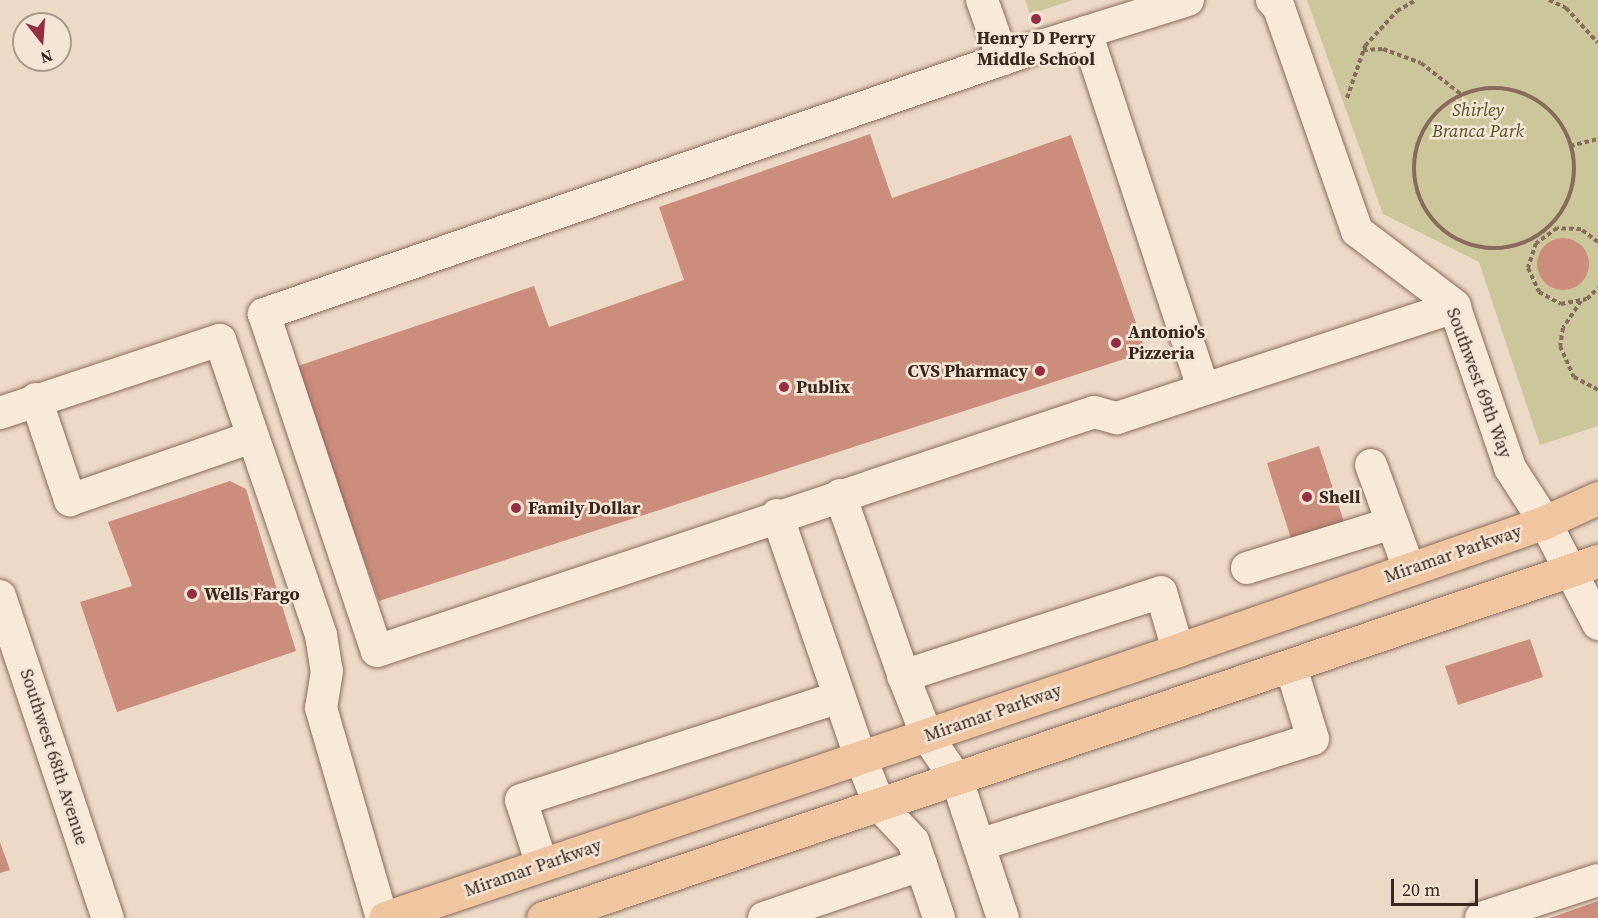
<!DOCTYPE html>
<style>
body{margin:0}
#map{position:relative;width:1598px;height:918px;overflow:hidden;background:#eddac6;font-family:"Source Serif 4",serif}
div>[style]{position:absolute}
.green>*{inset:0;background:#ccc79a}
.building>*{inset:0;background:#cb8d7c}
.round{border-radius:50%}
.path>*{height:4px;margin-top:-2px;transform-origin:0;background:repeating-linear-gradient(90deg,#886b5c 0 4.5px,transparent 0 7.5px)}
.path>.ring{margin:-2px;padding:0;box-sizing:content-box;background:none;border:4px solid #886b5c;border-radius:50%}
.roads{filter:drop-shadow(0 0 2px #886b5c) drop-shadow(0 0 2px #886b5c)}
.minor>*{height:32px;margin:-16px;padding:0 16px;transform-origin:16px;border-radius:16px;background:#f8e9d9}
.major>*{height:33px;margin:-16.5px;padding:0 16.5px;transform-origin:16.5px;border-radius:16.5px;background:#efc69f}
.dots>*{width:16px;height:16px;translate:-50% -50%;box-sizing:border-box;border:3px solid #f5e5d5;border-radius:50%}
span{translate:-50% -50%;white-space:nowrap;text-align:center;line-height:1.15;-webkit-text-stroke:5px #f5e5d5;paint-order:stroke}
.poi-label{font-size:18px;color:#39271f;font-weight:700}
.left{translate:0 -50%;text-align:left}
.right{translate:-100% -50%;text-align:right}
.park-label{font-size:18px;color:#535526;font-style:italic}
.street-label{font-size:18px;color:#39271f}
.north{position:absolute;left:12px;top:12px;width:60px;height:60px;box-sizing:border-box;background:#f5e5d5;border:2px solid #aa998c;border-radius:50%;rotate:163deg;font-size:16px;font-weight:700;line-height:24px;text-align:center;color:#39271f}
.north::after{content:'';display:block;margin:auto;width:21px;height:27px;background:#962d43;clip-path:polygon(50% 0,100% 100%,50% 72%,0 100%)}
.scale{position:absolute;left:1391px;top:879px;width:87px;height:27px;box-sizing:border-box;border:3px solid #39271f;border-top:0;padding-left:8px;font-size:18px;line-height:21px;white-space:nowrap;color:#39271f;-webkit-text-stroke:4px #f5e5d5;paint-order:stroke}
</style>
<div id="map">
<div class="green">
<div style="clip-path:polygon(1025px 0,1073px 0,1030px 14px)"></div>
<div style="clip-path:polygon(1307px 0,1598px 0,1598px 426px,1540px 445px,1479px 262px,1383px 214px)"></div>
</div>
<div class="building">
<div style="clip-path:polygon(870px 134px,892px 198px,1071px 135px,1146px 352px,379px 601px,295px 367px,534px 286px,549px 327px,684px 280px,659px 207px)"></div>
<div class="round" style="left:1537px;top:238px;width:52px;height:52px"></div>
<div style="clip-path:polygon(1319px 446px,1347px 531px,1294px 548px,1267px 463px)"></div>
<div style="clip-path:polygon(230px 481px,246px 489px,296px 651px,117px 712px,80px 602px,132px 586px,108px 522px)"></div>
<div style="clip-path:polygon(1530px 639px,1543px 677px,1458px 705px,1445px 666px)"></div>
<div style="clip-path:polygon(0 842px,10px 870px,0 873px)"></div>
<div style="clip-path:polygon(1598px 901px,1598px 918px,1550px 918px)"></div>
</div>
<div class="path">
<div style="left:1549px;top:0;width:19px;rotate:25deg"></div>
<div style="left:1566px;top:8px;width:47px;rotate:47.6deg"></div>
<div style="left:1363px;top:50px;width:20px;rotate:-3deg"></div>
<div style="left:1383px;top:49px;width:40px;rotate:20.2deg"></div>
<div style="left:1421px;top:63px;width:52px;rotate:38deg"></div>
<div class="ring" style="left:1414px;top:88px;width:156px;height:156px"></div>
<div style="left:1347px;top:98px;width:55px;rotate:-70.9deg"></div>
<div style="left:1365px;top:46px;width:47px;rotate:-47.6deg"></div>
<div style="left:1397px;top:11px;width:22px;rotate:-30deg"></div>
<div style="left:1570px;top:146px;width:29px;rotate:-14deg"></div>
<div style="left:1598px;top:242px;width:21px;rotate:-143deg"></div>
<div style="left:1581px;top:229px;width:24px;rotate:-178deg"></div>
<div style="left:1557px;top:228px;width:26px;rotate:144deg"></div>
<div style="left:1536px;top:243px;width:26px;rotate:108deg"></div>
<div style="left:1528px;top:268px;width:26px;rotate:65deg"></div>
<div style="left:1539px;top:292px;width:25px;rotate:29deg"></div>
<div style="left:1561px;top:304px;width:26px;rotate:-11deg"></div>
<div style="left:1587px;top:299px;width:16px;rotate:-45deg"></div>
<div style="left:1581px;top:301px;width:32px;rotate:124deg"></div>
<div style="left:1563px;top:328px;width:18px;rotate:99deg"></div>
<div style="left:1560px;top:346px;width:34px;rotate:66deg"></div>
<div style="left:1574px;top:377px;width:27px;rotate:28deg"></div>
</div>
<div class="roads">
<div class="minor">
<div style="left:982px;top:0;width:63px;rotate:70.4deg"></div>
<div style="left:1188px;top:0;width:157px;rotate:162.6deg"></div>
<div style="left:1038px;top:47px;width:819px;rotate:160.97deg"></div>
<div style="left:264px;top:314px;width:355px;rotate:71.5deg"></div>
<div style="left:377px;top:651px;width:756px;rotate:-18.43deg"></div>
<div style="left:1094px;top:412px;width:24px;rotate:15deg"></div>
<div style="left:1117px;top:418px;width:356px;rotate:-18.2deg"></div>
<div style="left:1272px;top:0;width:11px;rotate:49deg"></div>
<div style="left:1279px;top:8px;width:236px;rotate:70.7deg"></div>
<div style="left:1357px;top:231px;width:122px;rotate:37.3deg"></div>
<div style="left:1454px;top:305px;width:172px;rotate:71deg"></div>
<div style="left:1510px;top:468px;width:64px;rotate:57.1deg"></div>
<div style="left:1545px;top:522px;width:115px;rotate:62.5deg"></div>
<div style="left:1086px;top:32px;width:375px;rotate:71.8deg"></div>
<div style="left:36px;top:399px;width:107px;rotate:71.4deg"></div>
<div style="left:70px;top:500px;width:193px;rotate:-19.1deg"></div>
<div style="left:0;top:413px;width:232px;rotate:-18.4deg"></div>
<div style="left:220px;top:340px;width:312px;rotate:71.1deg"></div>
<div style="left:321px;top:635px;width:36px;rotate:81deg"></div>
<div style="left:327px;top:671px;width:37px;rotate:99deg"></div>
<div style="left:321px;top:708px;width:219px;rotate:73.8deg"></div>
<div style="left:1371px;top:465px;width:111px;rotate:69.9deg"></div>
<div style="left:840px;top:495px;width:196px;rotate:70.6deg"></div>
<div style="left:905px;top:680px;width:60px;rotate:68.6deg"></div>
<div style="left:927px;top:736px;width:53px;rotate:55.7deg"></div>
<div style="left:957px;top:780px;width:145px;rotate:71.6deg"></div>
<div style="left:777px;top:515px;width:258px;rotate:71deg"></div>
<div style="left:861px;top:759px;width:51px;rotate:68deg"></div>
<div style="left:880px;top:806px;width:48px;rotate:46.7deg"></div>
<div style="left:913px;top:841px;width:81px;rotate:71.3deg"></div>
<div style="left:1247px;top:568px;width:152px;rotate:-17.2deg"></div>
<div style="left:0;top:596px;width:340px;rotate:71.5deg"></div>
<div style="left:903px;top:676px;width:271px;rotate:-18deg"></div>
<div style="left:1161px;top:592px;width:60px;rotate:73.7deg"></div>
<div style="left:979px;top:845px;width:350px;rotate:-17.6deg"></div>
<div style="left:1313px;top:739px;width:75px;rotate:-107deg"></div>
<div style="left:542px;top:865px;width:68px;rotate:-107.9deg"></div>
<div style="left:521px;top:800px;width:334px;rotate:-17.9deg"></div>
<div style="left:764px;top:918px;width:166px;rotate:-18.7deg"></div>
<div style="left:1481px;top:918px;width:123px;rotate:-18deg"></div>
</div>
<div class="major">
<div style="left:385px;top:918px;width:837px;rotate:-18.67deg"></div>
<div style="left:1178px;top:650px;width:389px;rotate:-19.2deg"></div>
<div style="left:1545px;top:522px;width:58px;rotate:-24.4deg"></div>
<div style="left:543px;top:918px;width:1114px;rotate:-18.7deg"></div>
</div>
</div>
<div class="dots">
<div style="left:1036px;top:19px;background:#962d43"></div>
<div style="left:1116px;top:343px;background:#962d43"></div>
<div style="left:1040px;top:371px;background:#962d43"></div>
<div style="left:784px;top:387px;background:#962d43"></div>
<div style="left:1307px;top:497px;background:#962d43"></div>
<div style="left:516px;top:508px;background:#962d43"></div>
<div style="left:192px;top:594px;background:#962d43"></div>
</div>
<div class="poi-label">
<span style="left:1036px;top:49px">Henry D Perry<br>Middle School</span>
<span class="left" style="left:1128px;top:343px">Antonio's<br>Pizzeria</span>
<span class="right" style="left:1028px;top:371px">CVS Pharmacy</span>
<span class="left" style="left:796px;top:387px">Publix</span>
<span class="left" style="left:1319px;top:497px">Shell</span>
<span class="left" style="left:528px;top:508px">Family Dollar</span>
<span class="left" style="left:204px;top:594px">Wells Fargo</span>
</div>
<div class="park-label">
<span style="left:1478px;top:121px">Shirley<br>Branca Park</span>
</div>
<div class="street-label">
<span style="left:1479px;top:383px;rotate:70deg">Southwest 69th Way</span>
<span style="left:1453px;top:554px;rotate:-19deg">Miramar Parkway</span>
<span style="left:993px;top:713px;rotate:-19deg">Miramar Parkway</span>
<span style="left:54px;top:757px;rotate:72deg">Southwest 68th Avenue</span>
<span style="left:533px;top:868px;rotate:-19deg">Miramar Parkway</span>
</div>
<div class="north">N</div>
<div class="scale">20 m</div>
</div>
